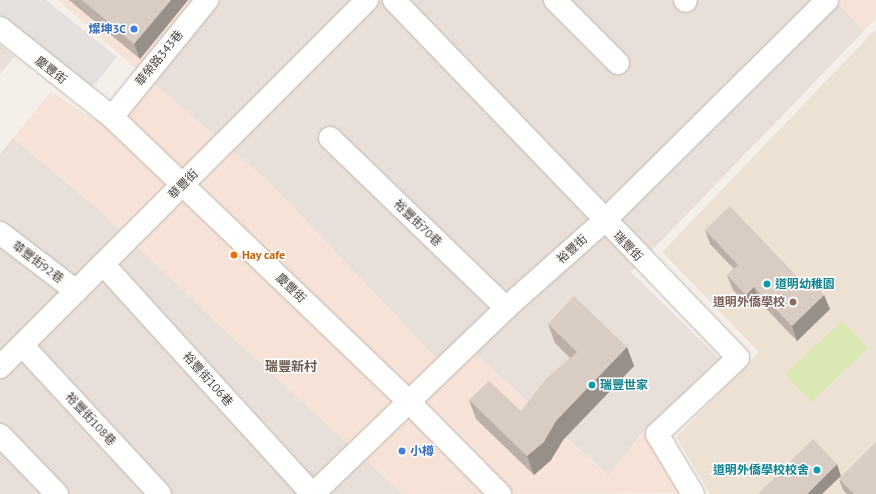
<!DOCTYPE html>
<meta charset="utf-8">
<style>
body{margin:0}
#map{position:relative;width:876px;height:494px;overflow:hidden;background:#f5efea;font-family:"PT Sans","Noto Sans TC",sans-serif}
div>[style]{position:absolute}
.residential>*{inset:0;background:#e8e0d8}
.commercial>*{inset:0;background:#f6e2d6}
.education>*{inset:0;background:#ede1d4}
.green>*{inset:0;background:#dae8b4}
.parking>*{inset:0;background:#e3e0de}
.roads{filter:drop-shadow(0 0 1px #c0b5ac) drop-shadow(0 0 1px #c0b5ac)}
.minor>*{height:22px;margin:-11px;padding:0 11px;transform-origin:11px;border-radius:11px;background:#fff}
.wall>*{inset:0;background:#bbafa7}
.shaded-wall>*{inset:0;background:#988f88}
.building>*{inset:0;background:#d9ccc2}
.dots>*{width:11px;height:11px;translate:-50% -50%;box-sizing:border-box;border:2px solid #fff;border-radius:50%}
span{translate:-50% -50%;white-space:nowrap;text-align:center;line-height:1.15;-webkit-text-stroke:3px #fff;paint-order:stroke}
.shop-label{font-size:12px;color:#366cbe;font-weight:700}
.right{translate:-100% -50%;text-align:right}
.left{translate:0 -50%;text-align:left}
.street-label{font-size:12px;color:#493f38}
.food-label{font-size:12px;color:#c56008;font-weight:700}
.culture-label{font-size:12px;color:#0d838f;font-weight:700}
.education-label{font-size:12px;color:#785e54;font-weight:700}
.neighbourhood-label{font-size:13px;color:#6b5b4f;font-weight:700}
</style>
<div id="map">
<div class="residential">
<div style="clip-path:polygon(198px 0,835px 0,864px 31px,631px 272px,721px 360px,640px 435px,609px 476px,458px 338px,438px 360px,268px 181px,138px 70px)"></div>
<div style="clip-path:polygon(0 45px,15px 56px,0 74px)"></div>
<div style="clip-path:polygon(13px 138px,104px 214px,218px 324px,403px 494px,0 494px,0 154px)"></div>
</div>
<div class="commercial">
<div style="clip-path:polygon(58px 0,198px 0,138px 70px,268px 181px,438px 360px,458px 338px,608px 476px,645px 431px,685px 493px,403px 494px,218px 324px,104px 214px,13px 138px,51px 92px,95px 120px,137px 70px)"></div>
<div style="clip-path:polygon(835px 0,876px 0,876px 18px,864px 31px)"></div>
</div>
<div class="education">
<div style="clip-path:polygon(876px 29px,876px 494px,710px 494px,676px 437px,759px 352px,662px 252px)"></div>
</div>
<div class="green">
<div style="clip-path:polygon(842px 321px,868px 348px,811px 402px,785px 374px)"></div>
</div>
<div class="parking">
<div style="clip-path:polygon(0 0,46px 0,117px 57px,91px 89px,0 17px)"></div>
</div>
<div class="roads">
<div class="minor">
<div style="left:394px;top:0;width:496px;rotate:46.1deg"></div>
<div style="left:738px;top:358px;width:111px;rotate:136.8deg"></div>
<div style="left:657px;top:434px;width:70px;rotate:59deg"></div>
<div style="left:555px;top:0;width:89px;rotate:45deg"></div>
<div style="left:685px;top:0;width:1px;rotate:45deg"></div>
<div style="left:0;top:28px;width:143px;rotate:38.5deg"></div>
<div style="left:112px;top:117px;width:410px;rotate:43.8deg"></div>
<div style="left:408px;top:401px;width:131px;rotate:45.3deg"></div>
<div style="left:112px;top:117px;width:151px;rotate:-50.9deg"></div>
<div style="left:330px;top:138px;width:245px;rotate:44deg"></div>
<div style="left:0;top:233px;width:96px;rotate:37.3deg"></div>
<div style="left:103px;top:264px;width:311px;rotate:47.7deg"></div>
<div style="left:22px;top:345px;width:203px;rotate:47.2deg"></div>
<div style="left:0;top:367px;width:519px;rotate:-45deg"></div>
<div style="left:0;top:435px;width:82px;rotate:46deg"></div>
<div style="left:313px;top:494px;width:268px;rotate:-43.9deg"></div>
<div style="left:506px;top:308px;width:131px;rotate:-41.6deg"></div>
<div style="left:604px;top:221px;width:314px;rotate:-44.7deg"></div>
</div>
</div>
<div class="wall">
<div style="clip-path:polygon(69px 0,188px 0,140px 59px)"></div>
<div style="clip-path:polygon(705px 230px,806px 286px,830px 309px,797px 341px,759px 301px,751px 309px,733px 290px,727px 275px,734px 269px,710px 244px)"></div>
<div style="clip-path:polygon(548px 324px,627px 347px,634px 366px,563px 440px,551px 460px,534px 475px,476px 419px,469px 400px,521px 411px,570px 358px,555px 343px)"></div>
<div style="clip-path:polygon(839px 479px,876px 494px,847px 494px,843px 490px)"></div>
</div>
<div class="shaded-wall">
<div style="clip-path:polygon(171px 0,188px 0,140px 59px,134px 44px)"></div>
<div style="clip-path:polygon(754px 287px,759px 301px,751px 309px,746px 295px)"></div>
<div style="clip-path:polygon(824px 295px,830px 309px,797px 341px,792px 326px)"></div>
<div style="clip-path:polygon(627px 347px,634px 366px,563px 440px,551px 460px,534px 475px,527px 456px,556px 421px)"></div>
<div style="clip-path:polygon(837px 464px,841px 476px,822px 494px,807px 494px)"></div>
</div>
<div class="building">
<div style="clip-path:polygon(82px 0,171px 0,134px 44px)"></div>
<div style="clip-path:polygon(730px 206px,806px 286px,811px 281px,824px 295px,792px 326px,754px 287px,746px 295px,727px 275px,738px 265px,705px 230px)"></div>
<div style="clip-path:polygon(574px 296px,627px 347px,556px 421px,544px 442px,527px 456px,469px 400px,489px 381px,521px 411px,546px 379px,577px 352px,548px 324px)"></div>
<div style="clip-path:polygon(813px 439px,837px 464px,807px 494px,758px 494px)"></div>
<div style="clip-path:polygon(876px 442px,876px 494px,854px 494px,839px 479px)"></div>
</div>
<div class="dots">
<div style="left:134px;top:29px;background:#3f7fe0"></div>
<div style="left:234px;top:255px;background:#e8710a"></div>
<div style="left:767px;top:284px;background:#0f9aa8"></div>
<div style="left:793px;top:302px;background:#8d6e63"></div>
<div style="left:592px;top:385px;background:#0f9aa8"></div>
<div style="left:402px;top:451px;background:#3f7fe0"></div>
<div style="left:817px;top:470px;background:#0f9aa8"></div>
</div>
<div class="shop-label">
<span class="right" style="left:126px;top:29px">燦坤3C</span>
<span class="left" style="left:410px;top:451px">小樽</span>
</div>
<div class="street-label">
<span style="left:159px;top:58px;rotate:-51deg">華榮路343巷</span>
<span style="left:51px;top:70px;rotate:38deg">慶豐街</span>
<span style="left:183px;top:184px;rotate:-45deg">華豐街</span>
<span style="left:418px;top:223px;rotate:44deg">裕豐街70巷</span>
<span style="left:628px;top:246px;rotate:46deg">瑞豐街</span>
<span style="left:572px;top:249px;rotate:-42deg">裕豐街</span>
<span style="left:38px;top:262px;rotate:37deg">華豐街92巷</span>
<span style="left:291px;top:288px;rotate:44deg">慶豐街</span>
<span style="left:208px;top:379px;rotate:48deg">裕豐街106巷</span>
<span style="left:91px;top:419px;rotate:47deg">裕豐街108巷</span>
</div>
<div class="food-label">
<span class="left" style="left:242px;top:255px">Hay cafe</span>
</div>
<div class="culture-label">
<span class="left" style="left:775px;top:284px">道明幼稚園</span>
<span class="left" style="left:600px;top:385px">瑞豐世家</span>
<span class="right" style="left:809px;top:470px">道明外僑學校校舍</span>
</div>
<div class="education-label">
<span class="right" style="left:785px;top:302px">道明外僑學校</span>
</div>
<div class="neighbourhood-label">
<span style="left:291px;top:367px">瑞豐新村</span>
</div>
</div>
